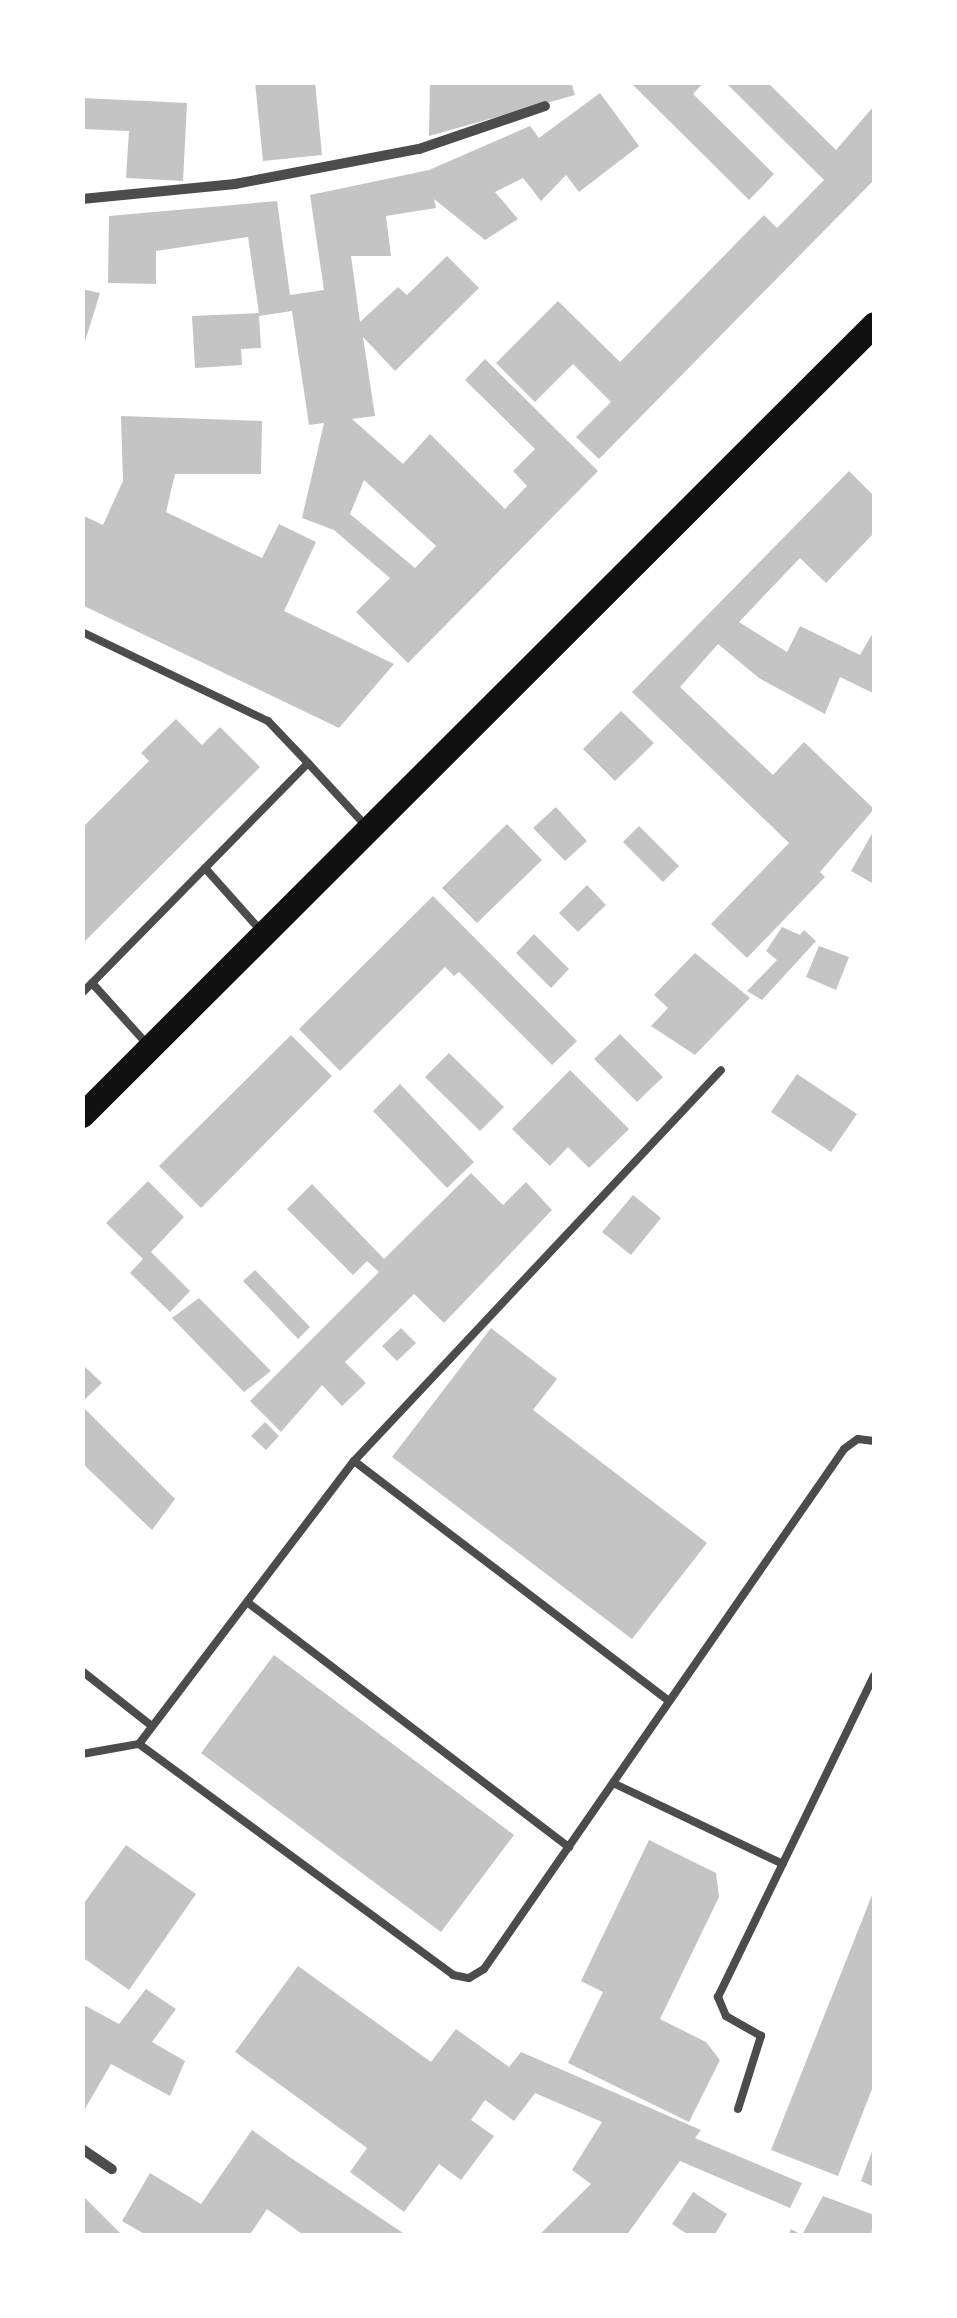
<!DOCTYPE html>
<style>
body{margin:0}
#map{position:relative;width:957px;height:2318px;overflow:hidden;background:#fff;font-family:"Golos Text",sans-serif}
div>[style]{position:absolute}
.building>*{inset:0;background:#c4c4c4}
.service>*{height:8px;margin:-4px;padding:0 4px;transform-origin:4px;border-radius:4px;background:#4c4c4c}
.minor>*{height:10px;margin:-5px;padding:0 5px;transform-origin:5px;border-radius:5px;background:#4c4c4c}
.primary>*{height:25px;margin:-12.5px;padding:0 12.5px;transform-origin:12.5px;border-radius:12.5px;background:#111}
span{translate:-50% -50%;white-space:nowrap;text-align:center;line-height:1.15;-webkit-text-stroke:10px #fff;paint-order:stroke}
.frame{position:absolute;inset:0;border:85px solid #fff;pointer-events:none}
</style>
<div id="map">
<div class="building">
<div style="clip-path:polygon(255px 82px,315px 82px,322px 155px,263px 161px)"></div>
<div style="clip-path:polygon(430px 82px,571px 82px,575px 95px,429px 136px)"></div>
<div style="clip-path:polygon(630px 82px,704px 82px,693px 94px,774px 174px,749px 200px)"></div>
<div style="clip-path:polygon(725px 82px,767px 82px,836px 150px,874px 106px,874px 180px,599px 459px,576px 437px,611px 402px,573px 364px,535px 402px,496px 363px,558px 301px,620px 362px,764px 215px,777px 228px,824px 180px)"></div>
<div style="clip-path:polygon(evenodd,600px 93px,639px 146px,579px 192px,566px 175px,541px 201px,523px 178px,495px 192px,518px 219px,485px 240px,434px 199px,436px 208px,386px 216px,391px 256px,351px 256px,360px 322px,398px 287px,407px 295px,447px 256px,479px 288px,395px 371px,363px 337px,375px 416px,352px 419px,403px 464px,430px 434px,505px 509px,527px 486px,513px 471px,535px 449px,465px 380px,485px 359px,598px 471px,408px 663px,356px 612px,390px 578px,334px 530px,302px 518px,324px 423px,309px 425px,292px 311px,259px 316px,261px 348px,241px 349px,242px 365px,195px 368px,192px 316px,259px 313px,248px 237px,156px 251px,156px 284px,108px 283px,109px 216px,277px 201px,290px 295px,324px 290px,310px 195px,429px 170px,530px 126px,539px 138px,600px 93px,364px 480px,436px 546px,415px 568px,350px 514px,364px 480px)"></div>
<div style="clip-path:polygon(82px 98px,187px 103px,183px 181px,126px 178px,129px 131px,82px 129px)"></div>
<div style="clip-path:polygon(82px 289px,100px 293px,83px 348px,82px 348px)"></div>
<div style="clip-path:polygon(121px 416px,262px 421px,261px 474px,175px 474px,166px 512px,262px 558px,279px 524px,316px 542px,284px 611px,394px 664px,339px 728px,82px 605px,82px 515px,103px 525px,123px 481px)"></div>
<div style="clip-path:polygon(849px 471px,874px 496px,874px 533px,826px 583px,800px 558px,739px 622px,787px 652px,800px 626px,860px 655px,874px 631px,873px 693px,840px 677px,825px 714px,759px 678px,718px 644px,680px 687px,773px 775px,804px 742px,874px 809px,820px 872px,825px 877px,747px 958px,711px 924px,789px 843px,632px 692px)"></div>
<div style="clip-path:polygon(621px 711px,654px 743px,615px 781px,583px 749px)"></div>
<div style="clip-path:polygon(176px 719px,202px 745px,220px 727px,260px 767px,82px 944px,82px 828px,149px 761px,141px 753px)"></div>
<div style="clip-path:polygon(556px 807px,587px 841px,565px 861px,533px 828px)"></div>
<div style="clip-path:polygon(507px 824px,542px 860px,477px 923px,442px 888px)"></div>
<div style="clip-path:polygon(639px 826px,679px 866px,663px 882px,623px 842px)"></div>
<div style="clip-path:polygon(874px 830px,874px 884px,851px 871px)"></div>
<div style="clip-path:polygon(587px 885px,606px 905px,578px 932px,559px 913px)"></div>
<div style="clip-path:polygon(433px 896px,577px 1041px,552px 1065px,459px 972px,454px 976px,445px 967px,340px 1071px,299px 1029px)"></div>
<div style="clip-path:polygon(782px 927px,800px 935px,804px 930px,816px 941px,762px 1000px,747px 991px,777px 960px,766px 951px)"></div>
<div style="clip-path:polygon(534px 934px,569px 969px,551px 988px,516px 953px)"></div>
<div style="clip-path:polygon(819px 946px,849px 957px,836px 990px,806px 977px)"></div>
<div style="clip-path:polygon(695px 953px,750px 998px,695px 1055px,651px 1026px,668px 1008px,654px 995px)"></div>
<div style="clip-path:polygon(620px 1034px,663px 1077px,637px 1102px,594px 1059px)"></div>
<div style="clip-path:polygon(291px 1035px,332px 1076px,201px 1208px,159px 1166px)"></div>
<div style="clip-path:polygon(449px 1053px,504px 1107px,480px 1131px,425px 1077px)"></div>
<div style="clip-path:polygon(570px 1070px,629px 1129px,589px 1168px,568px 1147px,550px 1166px,512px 1129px)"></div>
<div style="clip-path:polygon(797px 1074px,857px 1114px,831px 1152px,771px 1112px)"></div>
<div style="clip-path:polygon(400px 1084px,474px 1162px,447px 1188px,373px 1111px)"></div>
<div style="clip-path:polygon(471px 1173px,503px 1205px,526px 1182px,552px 1210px,444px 1323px,414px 1294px,345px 1362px,366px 1383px,342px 1406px,322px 1385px,281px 1432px,250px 1401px,379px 1272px,367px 1261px,353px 1275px,287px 1209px,312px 1184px,384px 1259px)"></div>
<div style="clip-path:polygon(148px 1181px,184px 1217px,151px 1252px,190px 1291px,170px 1312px,130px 1273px,143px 1259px,106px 1223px)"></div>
<div style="clip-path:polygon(633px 1195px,661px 1218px,631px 1255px,602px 1232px)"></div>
<div style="clip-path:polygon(255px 1270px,310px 1327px,298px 1339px,243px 1281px)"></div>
<div style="clip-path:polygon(199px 1298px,271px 1371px,244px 1392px,172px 1318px)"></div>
<div style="clip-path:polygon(401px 1328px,416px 1343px,397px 1361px,382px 1346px)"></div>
<div style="clip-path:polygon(491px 1328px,557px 1379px,533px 1410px,707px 1543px,632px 1639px,392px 1457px)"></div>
<div style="clip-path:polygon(82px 1364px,102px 1383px,82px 1402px)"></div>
<div style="clip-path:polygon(82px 1406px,175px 1499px,152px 1530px,82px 1463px)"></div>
<div style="clip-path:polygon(265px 1422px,279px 1436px,266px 1450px,251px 1436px)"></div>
<div style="clip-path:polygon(274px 1655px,514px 1835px,441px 1932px,201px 1753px)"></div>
<div style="clip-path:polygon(649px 1840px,716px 1873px,719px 1897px,660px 2019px,706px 2042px,720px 2060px,689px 2122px,568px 2063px,603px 1992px,581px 1981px)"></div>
<div style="clip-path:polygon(126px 1845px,196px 1894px,129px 1990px,82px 1957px,82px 1906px)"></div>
<div style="clip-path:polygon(874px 1890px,874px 2084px,838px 2176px,771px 2150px)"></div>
<div style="clip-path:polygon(298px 1966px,431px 2062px,456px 2029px,509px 2067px,521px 2052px,701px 2130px,695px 2138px,802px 2183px,790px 2208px,680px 2161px,626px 2236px,538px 2236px,591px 2184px,572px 2170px,602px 2122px,535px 2093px,514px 2121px,485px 2100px,471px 2120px,494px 2136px,461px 2180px,439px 2164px,404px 2212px,350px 2172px,367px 2148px,235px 2052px)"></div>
<div style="clip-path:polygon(146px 1989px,176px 2009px,152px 2042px,185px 2061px,170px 2096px,111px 2064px,82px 2114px,82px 2004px,119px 2024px)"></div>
<div style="clip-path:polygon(252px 2130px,291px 2158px,403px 2233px,305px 2236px,267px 2209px,249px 2236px,148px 2236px,122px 2221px,150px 2173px,201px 2204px)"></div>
<div style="clip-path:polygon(874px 2146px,874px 2187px,861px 2181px)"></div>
<div style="clip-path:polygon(693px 2192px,727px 2214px,714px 2236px,690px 2236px,672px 2224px)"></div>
<div style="clip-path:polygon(82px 2195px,123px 2236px,82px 2236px)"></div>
<div style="clip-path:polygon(823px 2196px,874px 2215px,871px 2236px,788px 2236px,791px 2229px,802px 2235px)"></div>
</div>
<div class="service">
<div style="left:82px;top:632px;width:206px;rotate:25.6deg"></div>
<div style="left:268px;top:721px;width:58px;rotate:46.4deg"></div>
<div style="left:205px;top:868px;width:86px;rotate:48.3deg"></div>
<div style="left:92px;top:983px;width:308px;rotate:-45.5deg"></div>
<div style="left:308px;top:763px;width:87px;rotate:47.3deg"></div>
<div style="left:82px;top:993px;width:14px;rotate:-45deg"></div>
<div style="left:92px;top:983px;width:82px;rotate:48deg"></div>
<div style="left:354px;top:1461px;width:536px;rotate:-46.81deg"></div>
<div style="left:247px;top:1602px;width:405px;rotate:37.3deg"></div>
<div style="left:82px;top:1671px;width:89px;rotate:38.2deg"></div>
<div style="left:139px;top:1744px;width:355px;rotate:-52.8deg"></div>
<div style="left:354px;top:1461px;width:396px;rotate:37.3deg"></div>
<div style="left:82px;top:1754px;width:58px;rotate:-10deg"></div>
<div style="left:139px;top:1744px;width:390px;rotate:36.3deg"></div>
<div style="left:453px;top:1975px;width:16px;rotate:11deg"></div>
<div style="left:469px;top:1978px;width:17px;rotate:-31deg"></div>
<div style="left:484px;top:1969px;width:632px;rotate:-55.3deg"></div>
<div style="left:844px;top:1449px;width:17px;rotate:-36deg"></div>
<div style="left:858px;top:1439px;width:16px;rotate:7deg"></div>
<div style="left:613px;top:1783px;width:188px;rotate:25.5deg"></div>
<div style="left:738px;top:2109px;width:77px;rotate:-72.5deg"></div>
<div style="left:761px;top:2036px;width:40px;rotate:-150.3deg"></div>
<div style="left:726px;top:2016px;width:21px;rotate:-113deg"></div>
<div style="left:718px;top:1997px;width:357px;rotate:-64.1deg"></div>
</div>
<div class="minor">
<div style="left:82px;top:199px;width:154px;rotate:-5.6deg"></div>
<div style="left:235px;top:184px;width:187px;rotate:-10.8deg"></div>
<div style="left:419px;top:149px;width:133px;rotate:-18.8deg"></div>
<div style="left:82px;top:2149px;width:36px;rotate:34deg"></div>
</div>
<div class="primary">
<div style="left:82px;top:1115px;width:1119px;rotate:-44.96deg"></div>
</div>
<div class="frame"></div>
</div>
